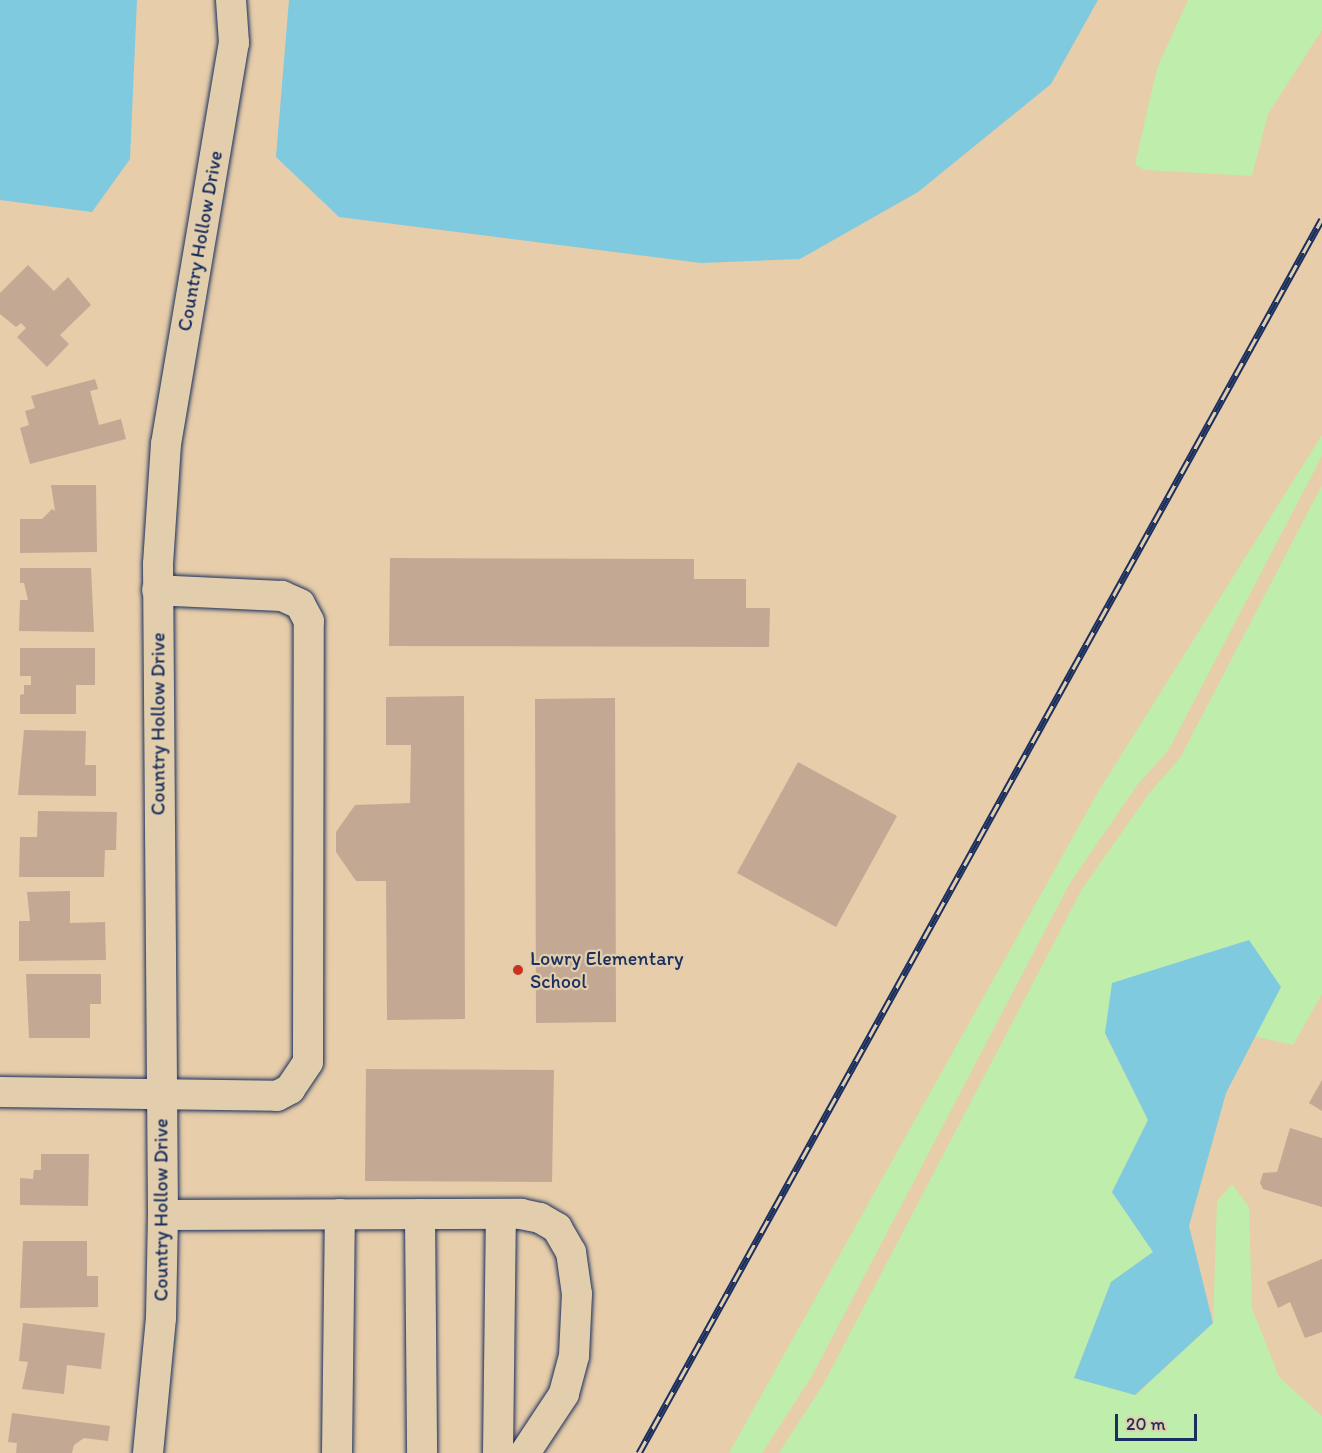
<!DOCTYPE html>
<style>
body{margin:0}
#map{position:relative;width:1322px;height:1453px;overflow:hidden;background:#e7cda9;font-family:Itim,sans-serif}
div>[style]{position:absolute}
.green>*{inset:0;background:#bfedab}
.water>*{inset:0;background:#7fcadf}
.building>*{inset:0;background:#c3a994}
.roads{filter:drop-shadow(0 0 2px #1b2f5e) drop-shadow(0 0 2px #1b2f5e)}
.minor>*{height:30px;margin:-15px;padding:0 15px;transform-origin:15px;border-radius:15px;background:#e2ceac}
.rail>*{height:7px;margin-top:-3.5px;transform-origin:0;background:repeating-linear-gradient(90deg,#e2ceac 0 14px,#1b2f5e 0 28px);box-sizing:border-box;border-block:2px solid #1b2f5e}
.dots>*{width:16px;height:16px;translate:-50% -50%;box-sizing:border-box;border:3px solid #e2ceac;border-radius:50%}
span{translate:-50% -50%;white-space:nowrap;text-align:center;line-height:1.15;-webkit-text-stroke:4.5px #e2ceac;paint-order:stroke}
.street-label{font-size:20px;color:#1b2f5e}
.poi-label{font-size:20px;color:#1b2f5e}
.left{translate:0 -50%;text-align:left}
.scale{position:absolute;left:1115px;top:1414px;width:82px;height:27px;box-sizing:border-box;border:3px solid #1b2f5e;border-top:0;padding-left:8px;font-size:18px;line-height:21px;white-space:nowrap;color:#1b2f5e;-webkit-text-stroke:4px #e2ceac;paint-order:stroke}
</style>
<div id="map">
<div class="green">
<div style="clip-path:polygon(1188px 0,1322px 0,1322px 30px,1268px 114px,1252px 176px,1144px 170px,1135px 164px,1157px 68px)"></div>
<div style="clip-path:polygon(1322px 435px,1322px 456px,1168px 751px,1138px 784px,1070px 883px,812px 1376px,762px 1453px,729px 1453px,1098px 792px)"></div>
<div style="clip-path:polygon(1322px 485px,1322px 994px,1293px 1045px,1253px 1036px,1281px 987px,1105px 1034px,1148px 1120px,1112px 1192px,1153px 1252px,1111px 1282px,1074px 1378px,1136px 1395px,1213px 1323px,1217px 1201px,1232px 1184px,1249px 1207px,1252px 1308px,1279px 1377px,1322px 1416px,1322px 1453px,779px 1453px,824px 1383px,1082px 889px,1150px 792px,1180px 758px)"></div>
</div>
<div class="water">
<div style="clip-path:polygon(0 0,137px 0,130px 159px,92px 212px,0 200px)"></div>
<div style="clip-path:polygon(289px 0,1098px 0,1051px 84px,918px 192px,800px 259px,701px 263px,339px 217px,276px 157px)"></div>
<div style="clip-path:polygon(1249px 940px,1281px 987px,1226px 1093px,1189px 1226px,1213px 1323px,1135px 1395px,1074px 1378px,1111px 1282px,1153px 1252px,1112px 1192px,1148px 1120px,1105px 1033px,1112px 983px)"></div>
</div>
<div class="building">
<div style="clip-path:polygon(28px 265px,54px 291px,68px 277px,91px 305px,60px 335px,69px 344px,47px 367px,17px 337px,26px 328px,21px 323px,16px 327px,0 314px,0 293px)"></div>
<div style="clip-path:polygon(95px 379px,98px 389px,90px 391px,99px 425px,121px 419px,126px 439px,30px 464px,20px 428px,29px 425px,25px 411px,35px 408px,31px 396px)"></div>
<div style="clip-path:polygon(51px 485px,96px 485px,97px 552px,20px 553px,20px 519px,42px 519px,52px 509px,55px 511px)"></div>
<div style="clip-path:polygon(390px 558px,694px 559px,694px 579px,746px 579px,746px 608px,770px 608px,769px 647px,389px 646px)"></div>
<div style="clip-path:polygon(20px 568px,91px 568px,94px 632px,19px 631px,20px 600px,28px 600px,24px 583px,20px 583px)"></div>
<div style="clip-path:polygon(20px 648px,95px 648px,95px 685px,76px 685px,76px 714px,20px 714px,20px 695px,24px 694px,24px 685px,31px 685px,31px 676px,20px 676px)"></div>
<div style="clip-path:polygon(464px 696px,465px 1019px,387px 1020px,386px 881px,356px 881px,336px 852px,336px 832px,355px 805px,410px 803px,411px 745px,386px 745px,386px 697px)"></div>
<div style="clip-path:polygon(615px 698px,616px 1022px,536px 1023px,535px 699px)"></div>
<div style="clip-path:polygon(24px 730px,86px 731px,85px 765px,96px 765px,96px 796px,18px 795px)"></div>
<div style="clip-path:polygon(798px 762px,897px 816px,836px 927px,737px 873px)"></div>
<div style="clip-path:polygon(38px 811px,117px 812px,116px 850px,105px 850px,104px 877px,19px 877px,20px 837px,37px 837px)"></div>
<div style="clip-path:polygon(70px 891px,70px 923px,105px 922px,106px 960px,19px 961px,19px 921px,30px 921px,27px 892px)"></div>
<div style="clip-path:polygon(26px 974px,101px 974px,101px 1004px,90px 1004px,90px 1038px,29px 1038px)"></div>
<div style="clip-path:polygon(366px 1069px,554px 1070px,552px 1182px,365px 1181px)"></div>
<div style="clip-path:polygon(1322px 1080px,1322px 1111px,1309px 1103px)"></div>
<div style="clip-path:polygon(1290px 1128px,1322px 1138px,1322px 1207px,1263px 1189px,1260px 1183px,1263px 1173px,1277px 1172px)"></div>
<div style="clip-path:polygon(41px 1154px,89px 1154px,88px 1206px,20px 1205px,20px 1178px,33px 1179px,34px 1170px,41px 1170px)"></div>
<div style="clip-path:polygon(23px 1241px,87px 1241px,87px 1276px,98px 1276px,98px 1307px,20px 1308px)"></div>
<div style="clip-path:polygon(1322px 1259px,1322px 1332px,1305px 1338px,1290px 1302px,1278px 1308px,1267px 1282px)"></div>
<div style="clip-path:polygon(23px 1323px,105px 1333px,101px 1369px,67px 1365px,64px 1394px,22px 1389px,28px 1362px,19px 1361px)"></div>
<div style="clip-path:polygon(12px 1413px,110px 1426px,108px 1441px,84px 1438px,74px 1445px,72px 1453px,16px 1453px,17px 1443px,8px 1442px)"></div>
</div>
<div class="roads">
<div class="minor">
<div style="left:0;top:1092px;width:277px;rotate:0.8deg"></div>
<div style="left:277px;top:1096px;width:15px;rotate:-28deg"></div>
<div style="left:290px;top:1089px;width:32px;rotate:-56deg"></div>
<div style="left:308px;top:1062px;width:441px;rotate:-89.9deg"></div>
<div style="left:309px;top:621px;width:19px;rotate:-118deg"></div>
<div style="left:300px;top:604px;width:20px;rotate:-156deg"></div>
<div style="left:282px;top:596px;width:125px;rotate:-177.3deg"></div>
<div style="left:420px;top:1214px;width:239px;rotate:89.5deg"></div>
<div style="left:163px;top:1215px;width:358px;rotate:-0.2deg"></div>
<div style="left:521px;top:1214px;width:19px;rotate:12deg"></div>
<div style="left:540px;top:1218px;width:20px;rotate:30deg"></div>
<div style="left:557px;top:1228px;width:28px;rotate:60deg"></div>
<div style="left:571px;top:1252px;width:42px;rotate:81.9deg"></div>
<div style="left:577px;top:1294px;width:62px;rotate:92.8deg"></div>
<div style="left:574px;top:1356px;width:39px;rotate:105deg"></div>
<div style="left:564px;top:1394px;width:71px;rotate:123.5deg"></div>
<div style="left:148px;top:1453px;width:136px;rotate:-84.5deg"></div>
<div style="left:161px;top:1318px;width:103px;rotate:-88.9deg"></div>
<div style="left:163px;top:1215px;width:651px;rotate:-90.44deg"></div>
<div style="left:158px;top:564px;width:120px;rotate:-86.2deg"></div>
<div style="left:166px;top:444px;width:407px;rotate:-80.4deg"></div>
<div style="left:234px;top:43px;width:43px;rotate:-94deg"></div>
<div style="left:337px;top:1453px;width:239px;rotate:-89.3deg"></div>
<div style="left:498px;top:1453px;width:239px;rotate:-89.3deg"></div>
</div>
</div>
<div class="rail">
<div style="left:639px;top:1453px;width:1410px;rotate:-61.04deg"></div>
</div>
<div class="dots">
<div style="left:518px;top:970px;background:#c8321e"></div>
</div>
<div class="street-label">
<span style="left:200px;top:241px;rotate:-80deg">Country Hollow Drive</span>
<span style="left:158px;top:724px;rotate:-90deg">Country Hollow Drive</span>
<span style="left:161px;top:1210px;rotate:-90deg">Country Hollow Drive</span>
</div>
<div class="poi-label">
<span class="left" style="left:530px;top:970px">Lowry Elementary<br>School</span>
</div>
<div class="scale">20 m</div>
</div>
